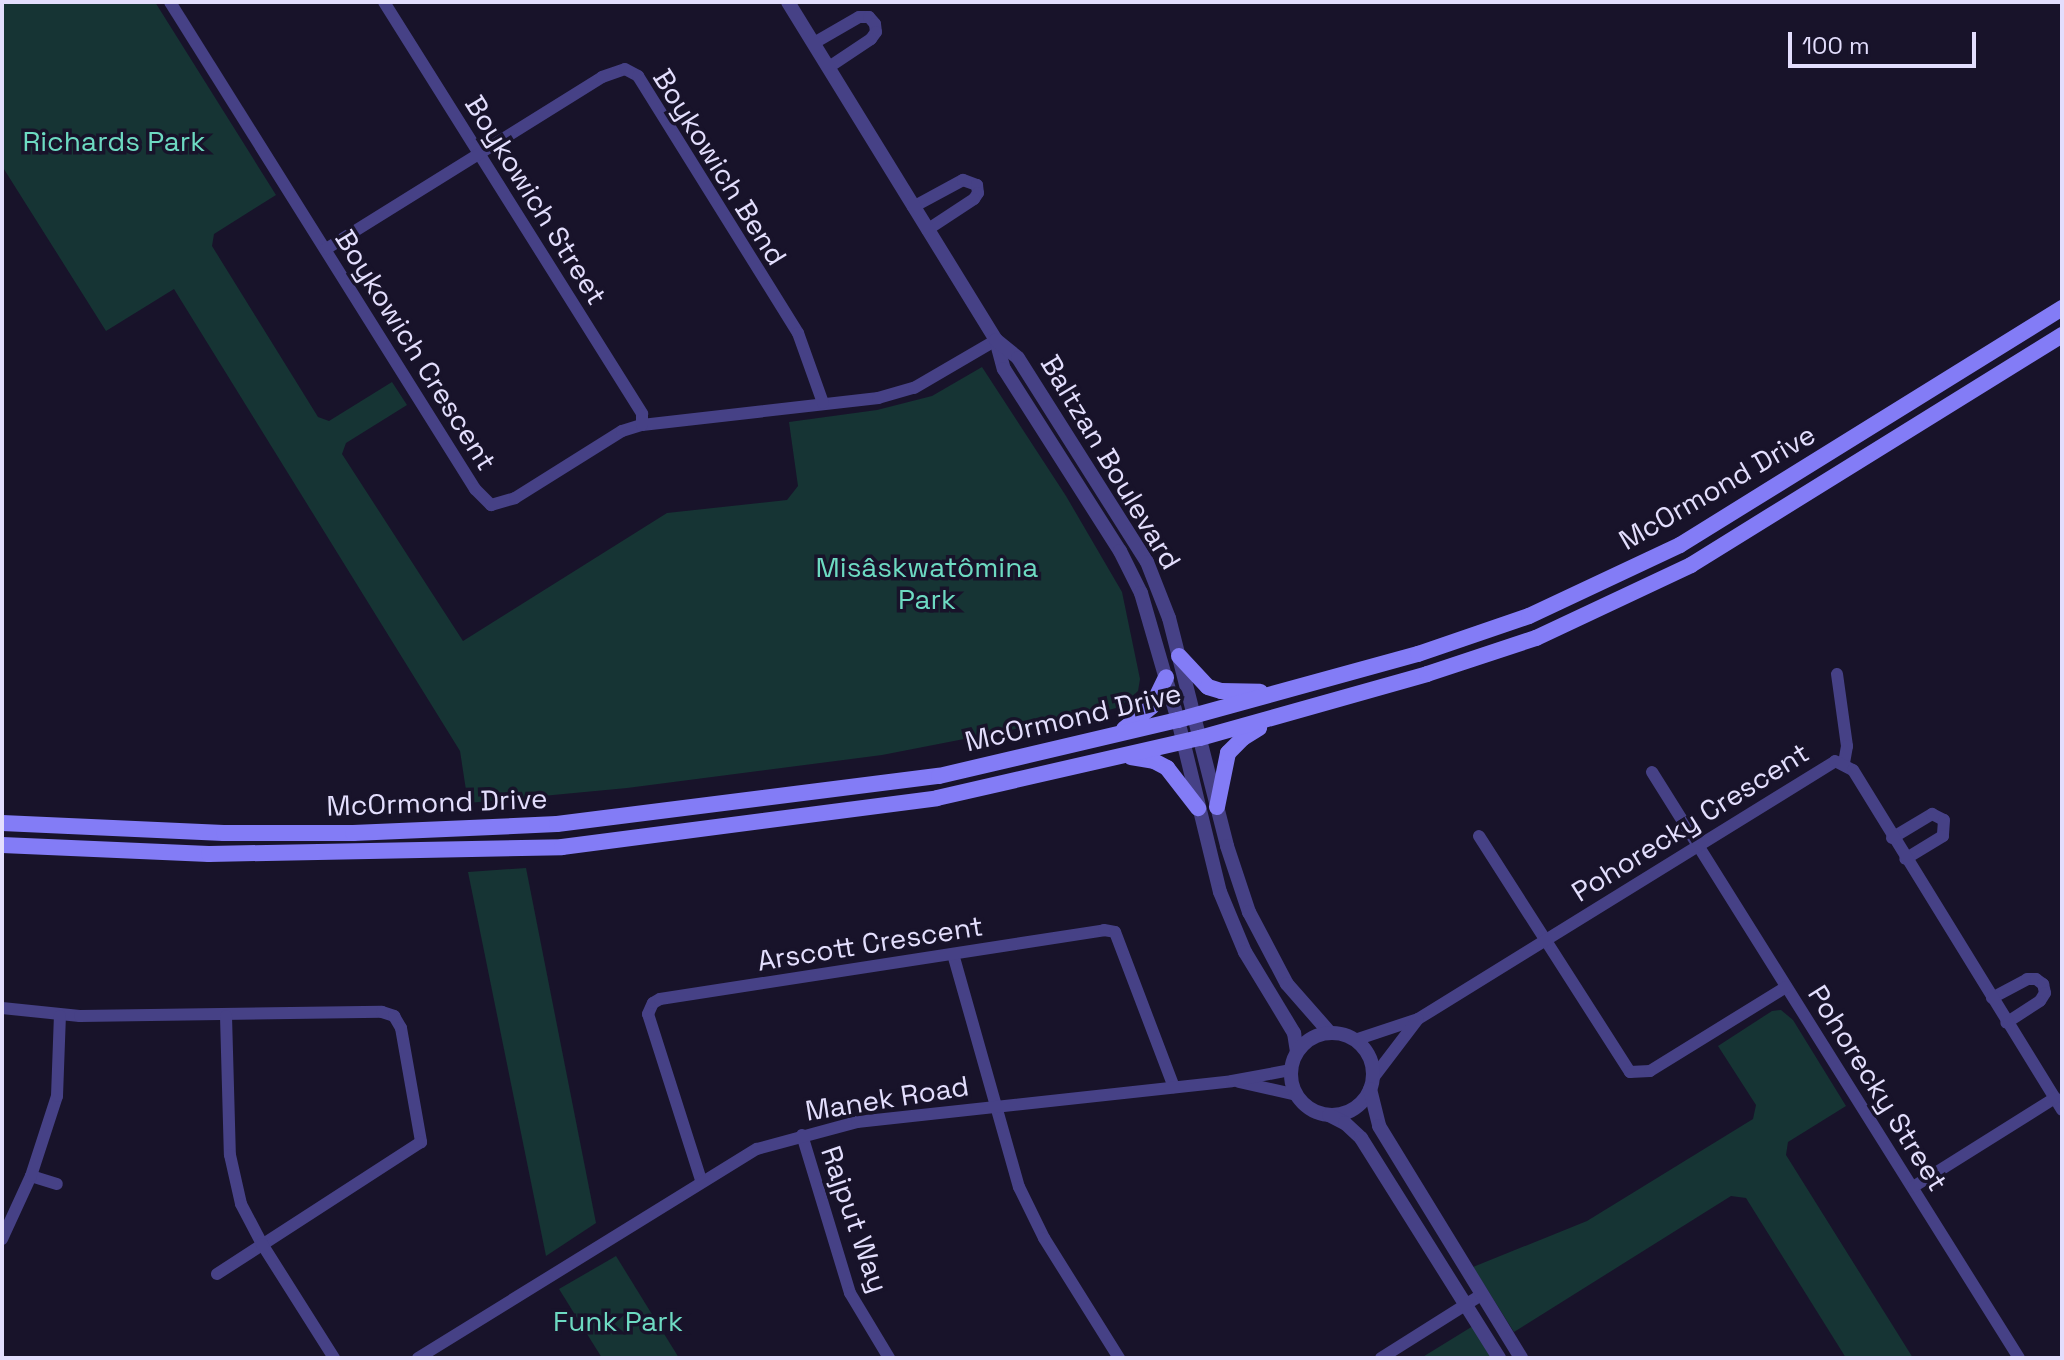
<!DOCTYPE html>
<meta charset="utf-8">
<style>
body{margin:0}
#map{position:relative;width:2064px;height:1360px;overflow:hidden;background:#18132a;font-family:"Space Grotesk",sans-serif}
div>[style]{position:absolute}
.green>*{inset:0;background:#163434}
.minor>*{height:12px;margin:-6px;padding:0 6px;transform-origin:6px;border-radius:6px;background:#464186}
.tertiary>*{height:14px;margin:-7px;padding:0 7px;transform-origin:7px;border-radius:7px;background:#464186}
.tertiary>.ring{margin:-7px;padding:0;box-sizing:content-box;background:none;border:14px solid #464186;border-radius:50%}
.secondary>*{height:16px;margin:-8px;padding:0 8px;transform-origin:8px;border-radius:8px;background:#837cf6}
span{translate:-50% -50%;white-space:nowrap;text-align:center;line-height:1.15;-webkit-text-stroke:7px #18132a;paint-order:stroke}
.park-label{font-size:28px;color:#6ddac2}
.street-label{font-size:28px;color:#e3defd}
.frame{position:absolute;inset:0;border:4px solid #e3defd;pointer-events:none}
.scale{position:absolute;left:1788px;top:32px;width:188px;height:36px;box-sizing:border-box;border:4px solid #e3defd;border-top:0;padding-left:10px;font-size:24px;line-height:28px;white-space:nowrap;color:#e3defd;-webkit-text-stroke:6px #18132a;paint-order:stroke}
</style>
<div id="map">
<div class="green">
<div style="clip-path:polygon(2px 2px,155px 2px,276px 195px,214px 234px,212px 246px,318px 417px,329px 421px,392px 382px,407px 405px,346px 443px,342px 454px,463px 641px,667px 513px,787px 500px,798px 486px,789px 422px,877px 410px,932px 396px,982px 367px,1066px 496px,1122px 592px,1140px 679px,1138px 691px,1120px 707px,1097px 713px,882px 755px,627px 788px,468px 803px,460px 751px,174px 289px,106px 331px,2px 166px)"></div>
<div style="clip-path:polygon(526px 868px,596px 1223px,546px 1256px,468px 872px)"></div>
<div style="clip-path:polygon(1781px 1010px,1793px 1020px,1846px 1106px,1788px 1142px,1786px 1155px,1913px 1358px,1846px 1358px,1746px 1198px,1731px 1196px,1514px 1332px,1473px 1267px,1587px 1221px,1753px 1119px,1756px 1105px,1718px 1046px,1772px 1011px)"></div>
<div style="clip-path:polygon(616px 1256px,679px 1358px,602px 1358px,559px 1289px)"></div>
<div style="clip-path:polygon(1473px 1326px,1493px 1358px,1421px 1358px)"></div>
</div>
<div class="minor">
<div style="left:170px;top:2px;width:575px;rotate:57.94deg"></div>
<div style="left:475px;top:489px;width:23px;rotate:45deg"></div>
<div style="left:491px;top:505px;width:25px;rotate:-16deg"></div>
<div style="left:515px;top:498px;width:126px;rotate:-32.1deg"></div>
<div style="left:622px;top:431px;width:21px;rotate:-17deg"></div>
<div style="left:642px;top:425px;width:238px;rotate:-6.5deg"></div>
<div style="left:878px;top:398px;width:37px;rotate:-16deg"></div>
<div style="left:914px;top:388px;width:95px;rotate:-30.3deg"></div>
<div style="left:384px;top:2px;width:486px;rotate:57.9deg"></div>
<div style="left:642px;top:414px;width:11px;rotate:90deg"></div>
<div style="left:814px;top:43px;width:52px;rotate:-30deg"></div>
<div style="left:859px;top:17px;width:10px"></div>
<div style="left:869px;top:17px;width:9px;rotate:49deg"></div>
<div style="left:875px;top:24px;width:8px;rotate:83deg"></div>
<div style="left:876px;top:32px;width:9px;rotate:126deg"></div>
<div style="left:871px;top:39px;width:50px;rotate:146.3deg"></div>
<div style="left:913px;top:207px;width:57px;rotate:-28.4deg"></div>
<div style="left:963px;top:180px;width:15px;rotate:20deg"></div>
<div style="left:977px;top:185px;width:8px;rotate:83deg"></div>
<div style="left:978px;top:193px;width:7px;rotate:124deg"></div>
<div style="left:974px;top:199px;width:56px;rotate:146.6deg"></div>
<div style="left:326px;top:249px;width:325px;rotate:-31.9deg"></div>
<div style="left:602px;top:77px;width:24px;rotate:-19deg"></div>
<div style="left:625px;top:69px;width:15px;rotate:28deg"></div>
<div style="left:638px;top:76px;width:303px;rotate:58.1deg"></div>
<div style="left:798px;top:333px;width:74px;rotate:70.3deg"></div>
<div style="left:1837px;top:674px;width:73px;rotate:82.1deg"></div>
<div style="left:1847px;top:746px;width:17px;rotate:100deg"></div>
<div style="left:1652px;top:772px;width:691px;rotate:57.94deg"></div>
<div style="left:1479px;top:836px;width:280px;rotate:57.4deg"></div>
<div style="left:1630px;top:1072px;width:20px;rotate:-3deg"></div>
<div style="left:1650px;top:1071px;width:160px;rotate:-31.7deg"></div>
<div style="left:1892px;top:838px;width:47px;rotate:-31deg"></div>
<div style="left:1932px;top:814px;width:13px;rotate:27deg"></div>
<div style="left:1944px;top:820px;width:16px;rotate:94deg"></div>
<div style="left:1943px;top:836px;width:44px;rotate:148.8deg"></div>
<div style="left:953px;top:954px;width:242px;rotate:74.2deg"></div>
<div style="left:1019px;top:1187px;width:57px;rotate:63.9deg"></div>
<div style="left:1044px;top:1238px;width:142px;rotate:58deg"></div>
<div style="left:1992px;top:998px;width:40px;rotate:-28deg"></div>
<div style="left:2027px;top:979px;width:9px"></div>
<div style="left:2036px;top:979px;width:9px;rotate:36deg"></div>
<div style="left:2043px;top:984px;width:9px;rotate:77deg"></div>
<div style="left:2045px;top:993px;width:9px;rotate:122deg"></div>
<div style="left:2040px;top:1001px;width:40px;rotate:147.1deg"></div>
<div style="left:2px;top:1008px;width:78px;rotate:5.9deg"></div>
<div style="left:80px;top:1016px;width:302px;rotate:-0.8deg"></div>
<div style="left:382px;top:1012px;width:13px;rotate:18deg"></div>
<div style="left:394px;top:1016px;width:14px;rotate:60deg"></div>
<div style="left:401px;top:1028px;width:116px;rotate:80deg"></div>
<div style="left:421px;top:1142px;width:243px;rotate:147.1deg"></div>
<div style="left:226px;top:1016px;width:139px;rotate:88.4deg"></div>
<div style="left:230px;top:1155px;width:50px;rotate:77.3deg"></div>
<div style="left:241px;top:1204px;width:45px;rotate:62.3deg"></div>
<div style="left:262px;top:1244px;width:135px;rotate:57.7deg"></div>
<div style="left:1355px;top:1040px;width:66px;rotate:-18.4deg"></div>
<div style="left:1418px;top:1019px;width:490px;rotate:-31.7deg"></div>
<div style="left:1835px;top:761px;width:20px;rotate:27deg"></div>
<div style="left:1853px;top:770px;width:399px;rotate:58.4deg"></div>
<div style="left:1373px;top:1078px;width:74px;rotate:-52.7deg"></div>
<div style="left:1239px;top:1082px;width:59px;rotate:12.6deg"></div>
<div style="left:802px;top:1135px;width:165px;rotate:73.1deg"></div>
<div style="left:850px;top:1293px;width:76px;rotate:59deg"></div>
<div style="left:31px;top:1176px;width:27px;rotate:17deg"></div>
<div style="left:701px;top:1180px;width:174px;rotate:-107.7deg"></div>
<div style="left:648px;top:1014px;width:12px;rotate:-66deg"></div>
<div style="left:653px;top:1003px;width:8px;rotate:-30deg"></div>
<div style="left:660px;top:999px;width:449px;rotate:-8.8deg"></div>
<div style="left:1104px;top:930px;width:11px;rotate:10deg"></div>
<div style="left:1115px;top:932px;width:166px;rotate:69.2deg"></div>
<div style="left:1913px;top:1187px;width:168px;rotate:-32.1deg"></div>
<div style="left:2px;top:1239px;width:69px;rotate:-65.3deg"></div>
<div style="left:31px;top:1176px;width:84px;rotate:-72deg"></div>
<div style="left:57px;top:1096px;width:80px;rotate:-87.9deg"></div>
<div style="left:418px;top:1358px;width:398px;rotate:-31.7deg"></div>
<div style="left:757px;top:1149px;width:104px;rotate:-15.1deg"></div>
<div style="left:857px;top:1122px;width:377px;rotate:-6.2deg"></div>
<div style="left:1232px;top:1081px;width:60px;rotate:-10.6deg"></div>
<div style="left:1381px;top:1358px;width:118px;rotate:-32.2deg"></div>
</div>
<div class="tertiary">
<div style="left:788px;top:2px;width:397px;rotate:58.4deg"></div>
<div style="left:996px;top:340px;width:30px;rotate:75deg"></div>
<div style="left:1004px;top:369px;width:216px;rotate:57.5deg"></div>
<div style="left:1120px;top:551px;width:47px;rotate:63.4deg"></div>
<div style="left:1141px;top:593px;width:132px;rotate:73.8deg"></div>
<div style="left:1178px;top:720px;width:177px;rotate:76.3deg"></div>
<div style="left:1220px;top:892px;width:65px;rotate:67.4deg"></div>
<div style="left:1245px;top:952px;width:95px;rotate:58.8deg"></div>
<div style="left:1294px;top:1033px;width:19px;rotate:81deg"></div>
<div style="left:996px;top:340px;width:28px;rotate:39deg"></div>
<div style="left:1018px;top:358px;width:241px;rotate:57.7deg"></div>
<div style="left:1147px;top:562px;width:60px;rotate:68.6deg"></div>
<div style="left:1169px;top:618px;width:235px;rotate:75.7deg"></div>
<div style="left:1227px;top:846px;width:70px;rotate:71.6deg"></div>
<div style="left:1249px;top:912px;width:81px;rotate:62.2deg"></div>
<div style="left:1287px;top:984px;width:65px;rotate:48.7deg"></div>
<div class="ring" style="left:1291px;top:1033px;width:68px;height:68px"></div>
<div style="left:1370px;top:1089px;width:38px;rotate:76deg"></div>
<div style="left:1379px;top:1126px;width:272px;rotate:58.5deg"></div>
<div style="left:1329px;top:1115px;width:18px;rotate:27deg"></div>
<div style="left:1345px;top:1123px;width:22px;rotate:43deg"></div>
<div style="left:1361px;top:1138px;width:260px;rotate:57.9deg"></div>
</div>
<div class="secondary">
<div style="left:1179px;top:656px;width:42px;rotate:46.9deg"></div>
<div style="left:1208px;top:687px;width:14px;rotate:17deg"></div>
<div style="left:1221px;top:691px;width:39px;rotate:1deg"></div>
<div style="left:1124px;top:729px;width:36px;rotate:-39deg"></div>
<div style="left:1152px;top:706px;width:32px;rotate:-64deg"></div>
<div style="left:1131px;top:757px;width:23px;rotate:10deg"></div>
<div style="left:1154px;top:761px;width:15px;rotate:28deg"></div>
<div style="left:1167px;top:768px;width:51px;rotate:52.2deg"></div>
<div style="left:1217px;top:807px;width:55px;rotate:-78.5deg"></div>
<div style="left:1228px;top:753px;width:21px;rotate:-45deg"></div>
<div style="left:1243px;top:738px;width:19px;rotate:-32deg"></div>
<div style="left:2px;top:823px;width:222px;rotate:2.6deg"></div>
<div style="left:224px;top:833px;width:129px"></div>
<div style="left:353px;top:833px;width:204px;rotate:-2.5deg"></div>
<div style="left:557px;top:824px;width:385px;rotate:-7.2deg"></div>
<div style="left:939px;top:776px;width:245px;rotate:-13.2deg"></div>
<div style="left:1178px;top:720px;width:249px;rotate:-15.4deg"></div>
<div style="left:1418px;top:654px;width:117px;rotate:-18.9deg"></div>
<div style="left:1529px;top:616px;width:167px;rotate:-25.2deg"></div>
<div style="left:1680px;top:545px;width:450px;rotate:-31.8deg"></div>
<div style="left:2px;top:845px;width:207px;rotate:2.5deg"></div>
<div style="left:209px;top:854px;width:353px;rotate:-1.1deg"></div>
<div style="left:562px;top:847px;width:378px;rotate:-7.4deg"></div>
<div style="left:937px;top:798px;width:270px;rotate:-12.9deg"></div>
<div style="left:1200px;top:738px;width:236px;rotate:-15.7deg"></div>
<div style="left:1427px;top:674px;width:115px;rotate:-18.3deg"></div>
<div style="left:1536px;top:638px;width:171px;rotate:-25.2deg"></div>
<div style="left:1691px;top:565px;width:437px;rotate:-31.8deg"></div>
</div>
<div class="park-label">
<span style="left:114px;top:141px">Richards Park</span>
<span style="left:927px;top:583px">Misâskwatômina<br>Park</span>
<span style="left:618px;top:1321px">Funk Park</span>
</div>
<div class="street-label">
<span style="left:720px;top:167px;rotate:58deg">Boykowich Bend</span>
<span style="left:536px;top:200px;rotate:58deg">Boykowich Street</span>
<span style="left:416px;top:350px;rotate:58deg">Boykowich Crescent</span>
<span style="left:1111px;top:462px;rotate:59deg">Baltzan Boulevard</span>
<span style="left:1717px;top:487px;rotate:-30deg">McOrmond Drive</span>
<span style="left:1073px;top:717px;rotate:-13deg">McOrmond Drive</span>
<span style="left:437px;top:802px;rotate:-2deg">McOrmond Drive</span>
<span style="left:1690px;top:822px;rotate:-32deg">Pohorecky Crescent</span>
<span style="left:870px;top:943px;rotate:-9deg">Arscott Crescent</span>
<span style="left:1878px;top:1088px;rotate:58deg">Pohorecky Street</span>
<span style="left:887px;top:1098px;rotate:-9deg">Manek Road</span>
<span style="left:855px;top:1219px;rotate:71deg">Rajput Way</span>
</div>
<div class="frame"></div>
<div class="scale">100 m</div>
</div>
